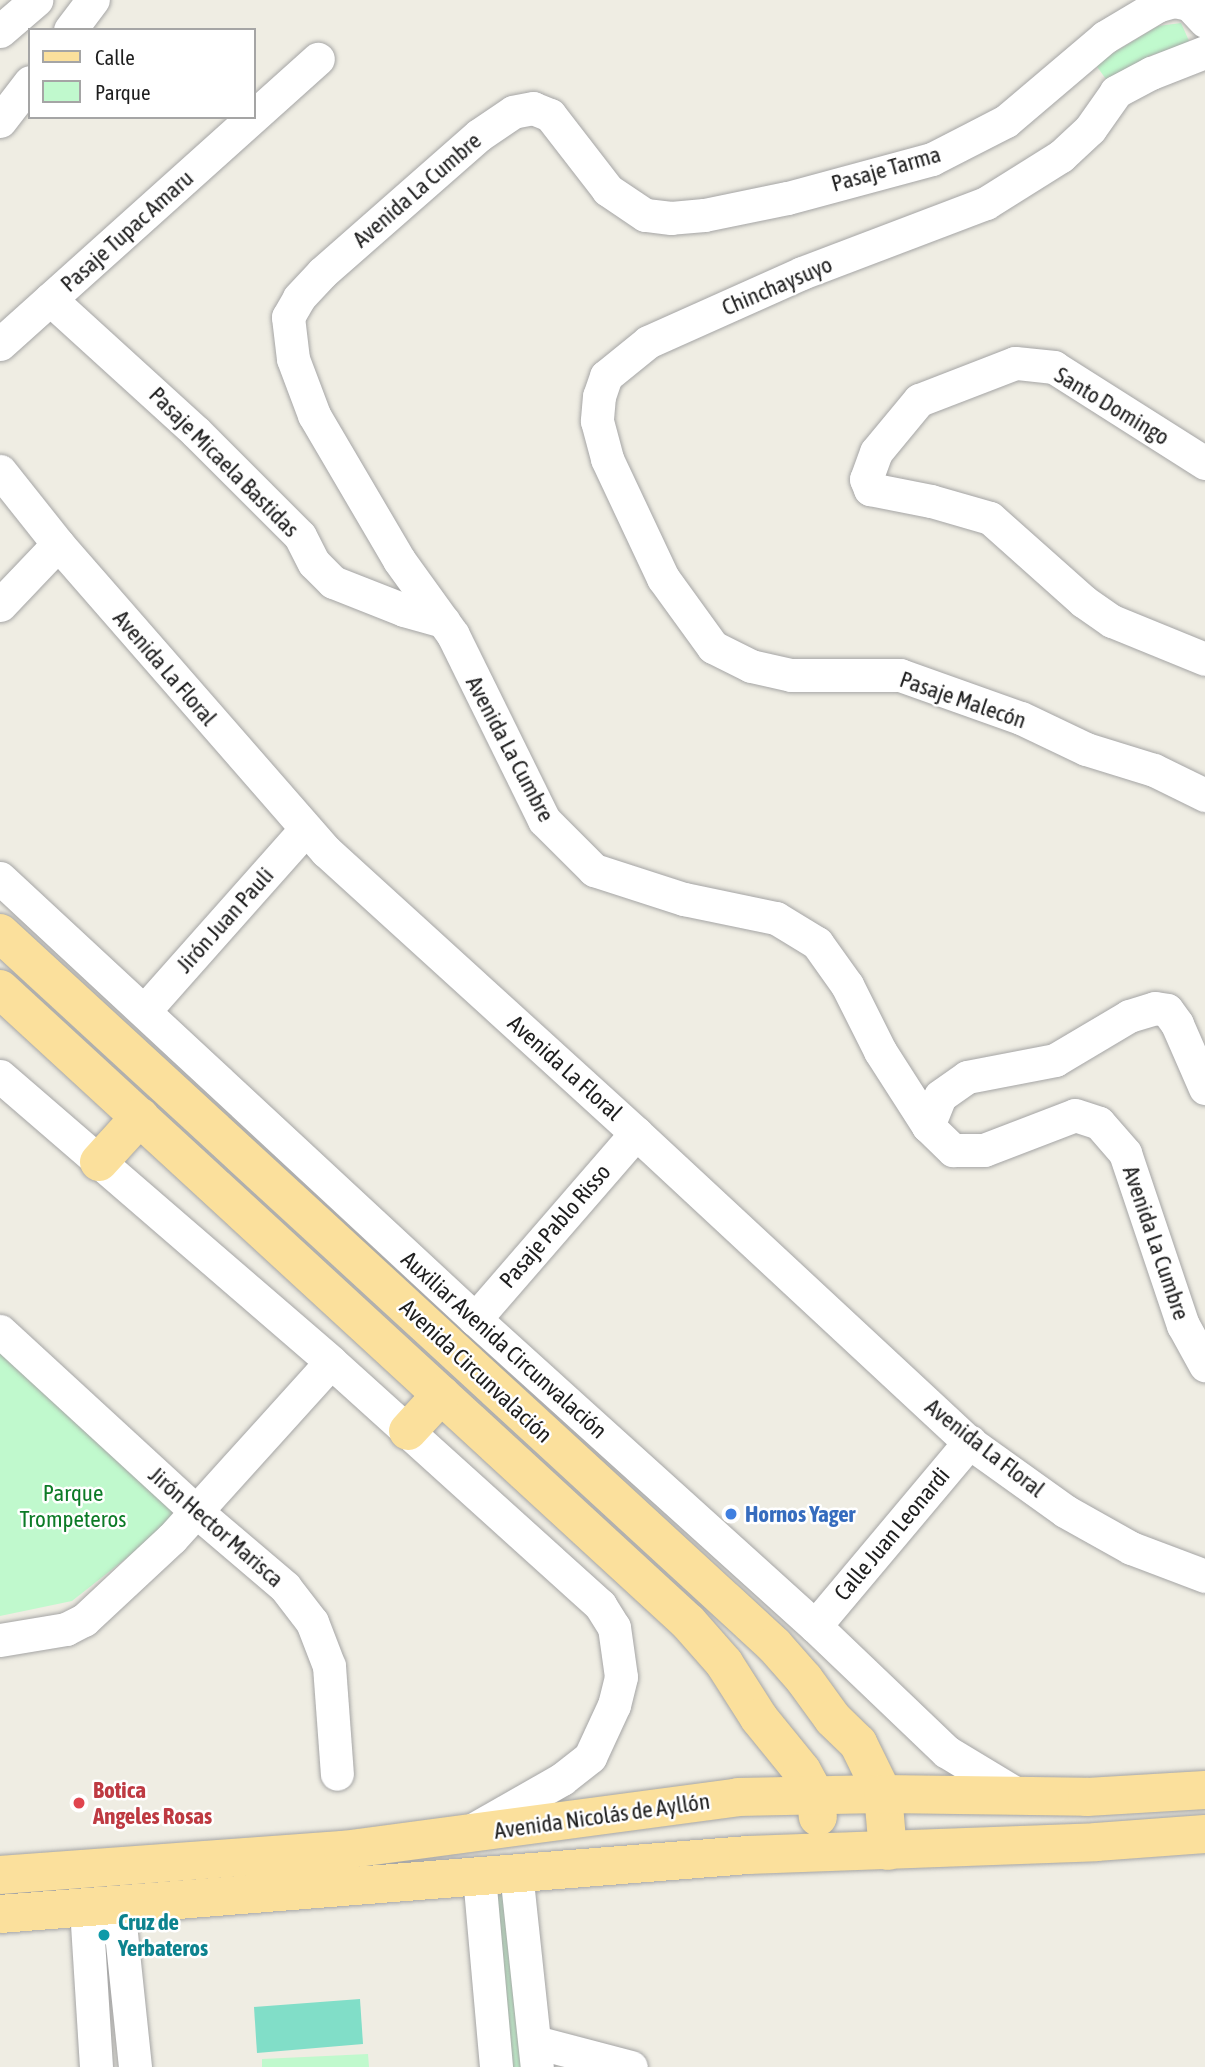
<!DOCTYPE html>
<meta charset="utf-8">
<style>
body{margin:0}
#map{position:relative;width:1205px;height:2067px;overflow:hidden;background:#efede3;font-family:"Asap Condensed",sans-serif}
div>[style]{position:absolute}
.park>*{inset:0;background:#c0f9cd}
.pitch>*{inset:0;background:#81dec8}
.roads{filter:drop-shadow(0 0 2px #a5a5a5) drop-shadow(0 0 2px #a5a5a5)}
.minor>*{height:33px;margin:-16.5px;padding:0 16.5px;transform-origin:16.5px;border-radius:16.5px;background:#fff}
.major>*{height:38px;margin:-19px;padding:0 19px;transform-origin:19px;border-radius:19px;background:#fbe09c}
.dots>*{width:19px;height:19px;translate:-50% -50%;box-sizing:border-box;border:4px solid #fff;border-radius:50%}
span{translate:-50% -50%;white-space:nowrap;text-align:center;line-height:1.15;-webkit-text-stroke:5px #fff;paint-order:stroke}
.street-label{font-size:23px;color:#1e1e1e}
.park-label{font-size:23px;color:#0c7b26}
.shop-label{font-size:23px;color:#366cbe;font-weight:700}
.left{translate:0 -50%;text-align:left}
.health-label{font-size:23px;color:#be3a42;font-weight:700}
.culture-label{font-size:23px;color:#0d838f;font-weight:700}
.legend{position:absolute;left:28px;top:28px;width:228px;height:91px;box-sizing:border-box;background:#fff;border:2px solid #a5a5a5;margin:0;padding:9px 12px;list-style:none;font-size:21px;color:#1e1e1e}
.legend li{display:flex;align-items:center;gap:14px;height:35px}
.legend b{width:35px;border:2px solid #a5a5a5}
</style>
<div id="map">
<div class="park">
<div style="clip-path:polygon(1181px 23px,1190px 43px,1149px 56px,1111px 86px,1095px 64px,1158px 26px)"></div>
<div style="clip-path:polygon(0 1335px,172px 1503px,172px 1515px,171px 1523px,72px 1601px,0 1616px)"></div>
<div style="clip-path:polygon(515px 1887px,529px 2067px,507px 2067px,495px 1889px)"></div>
<div style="clip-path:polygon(368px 2054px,369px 2067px,262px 2067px,262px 2059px)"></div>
</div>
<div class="pitch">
<div style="clip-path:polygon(360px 1999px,363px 2044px,257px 2053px,254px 2007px)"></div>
</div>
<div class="roads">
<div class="minor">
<div style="left:1205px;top:21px;width:23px;rotate:-133deg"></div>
<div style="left:1189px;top:4px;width:15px;rotate:-169deg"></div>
<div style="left:1174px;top:1px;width:18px;rotate:164deg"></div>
<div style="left:1157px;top:6px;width:61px;rotate:149.2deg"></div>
<div style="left:1105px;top:37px;width:130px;rotate:139.7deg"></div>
<div style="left:1006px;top:121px;width:83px;rotate:152.8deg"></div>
<div style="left:932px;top:159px;width:150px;rotate:164.9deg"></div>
<div style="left:787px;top:198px;width:85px;rotate:168.4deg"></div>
<div style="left:704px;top:215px;width:33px;rotate:175deg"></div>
<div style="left:671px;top:218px;width:26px;rotate:-173deg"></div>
<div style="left:645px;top:215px;width:45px;rotate:-146deg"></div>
<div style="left:608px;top:190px;width:95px;rotate:-127.7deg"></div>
<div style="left:550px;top:115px;width:18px;rotate:-158deg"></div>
<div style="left:533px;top:108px;width:20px;rotate:169deg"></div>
<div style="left:513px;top:112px;width:41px;rotate:145.9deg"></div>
<div style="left:479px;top:135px;width:209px;rotate:138.7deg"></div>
<div style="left:322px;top:273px;width:34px;rotate:133deg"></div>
<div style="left:299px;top:298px;width:22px;rotate:120deg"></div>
<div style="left:288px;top:317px;width:42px;rotate:83.2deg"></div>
<div style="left:293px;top:359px;width:60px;rotate:69.4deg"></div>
<div style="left:314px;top:415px;width:168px;rotate:59.6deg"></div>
<div style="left:399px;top:560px;width:92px;rotate:54.2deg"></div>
<div style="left:453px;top:635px;width:206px;rotate:63.8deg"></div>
<div style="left:544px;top:820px;width:71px;rotate:45deg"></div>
<div style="left:594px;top:870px;width:95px;rotate:17.9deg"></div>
<div style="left:684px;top:899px;width:94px;rotate:11.7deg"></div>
<div style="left:776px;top:918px;width:48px;rotate:31.4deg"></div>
<div style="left:817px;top:943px;width:52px;rotate:54.5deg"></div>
<div style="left:847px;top:985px;width:74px;rotate:63.4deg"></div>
<div style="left:880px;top:1051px;width:89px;rotate:57.4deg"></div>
<div style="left:928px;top:1126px;width:35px;rotate:44deg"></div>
<div style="left:953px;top:1150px;width:31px"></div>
<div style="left:984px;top:1150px;width:97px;rotate:-21deg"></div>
<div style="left:1075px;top:1115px;width:25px;rotate:18deg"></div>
<div style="left:1099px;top:1123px;width:40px;rotate:49deg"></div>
<div style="left:1125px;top:1153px;width:182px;rotate:71.4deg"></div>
<div style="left:1183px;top:1325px;width:46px;rotate:61.2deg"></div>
<div style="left:70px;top:30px;width:38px;rotate:-53deg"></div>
<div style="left:0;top:31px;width:48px;rotate:-40.7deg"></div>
<div style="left:1205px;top:52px;width:58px;rotate:158.7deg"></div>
<div style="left:1151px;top:73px;width:40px;rotate:152deg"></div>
<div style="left:1116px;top:92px;width:45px;rotate:125.1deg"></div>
<div style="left:1090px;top:129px;width:40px;rotate:137deg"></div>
<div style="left:1061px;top:156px;width:89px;rotate:147.9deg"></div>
<div style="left:986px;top:203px;width:197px;rotate:159.2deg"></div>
<div style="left:802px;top:273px;width:169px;rotate:155.9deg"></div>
<div style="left:648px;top:342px;width:54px;rotate:141deg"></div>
<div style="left:606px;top:376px;width:21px;rotate:109deg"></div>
<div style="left:599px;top:396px;width:25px;rotate:95deg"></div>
<div style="left:597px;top:421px;width:39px;rotate:75deg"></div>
<div style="left:607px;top:459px;width:132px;rotate:64.8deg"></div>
<div style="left:663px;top:578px;width:85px;rotate:54.1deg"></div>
<div style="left:713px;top:647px;width:42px;rotate:26.6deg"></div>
<div style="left:751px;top:666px;width:41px;rotate:12.7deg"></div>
<div style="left:791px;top:675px;width:109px"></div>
<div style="left:900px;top:675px;width:128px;rotate:19.6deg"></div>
<div style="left:1021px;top:718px;width:72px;rotate:25.5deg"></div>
<div style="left:1086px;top:749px;width:71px;rotate:17.2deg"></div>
<div style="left:1154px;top:770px;width:57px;rotate:26.1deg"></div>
<div style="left:0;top:121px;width:49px;rotate:-52.4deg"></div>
<div style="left:50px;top:299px;width:197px;rotate:42.3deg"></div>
<div style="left:196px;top:432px;width:147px;rotate:45deg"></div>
<div style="left:300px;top:536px;width:30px;rotate:63deg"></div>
<div style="left:314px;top:563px;width:27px;rotate:45deg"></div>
<div style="left:333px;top:582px;width:76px;rotate:21.5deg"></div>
<div style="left:404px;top:610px;width:41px;rotate:15.8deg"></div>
<div style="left:0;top:344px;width:427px;rotate:-41.9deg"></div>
<div style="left:1205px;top:463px;width:179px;rotate:-147.6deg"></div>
<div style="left:1054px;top:367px;width:39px;rotate:-174deg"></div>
<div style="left:1015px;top:363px;width:103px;rotate:158.9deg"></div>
<div style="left:919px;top:400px;width:67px;rotate:129.6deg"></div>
<div style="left:876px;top:452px;width:29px;rotate:110deg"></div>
<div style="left:866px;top:479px;width:11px;rotate:68deg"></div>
<div style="left:870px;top:489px;width:62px;rotate:11.1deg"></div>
<div style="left:931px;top:501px;width:61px;rotate:16.1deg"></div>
<div style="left:990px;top:518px;width:125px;rotate:41.7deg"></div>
<div style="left:1083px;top:601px;width:35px;rotate:35deg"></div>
<div style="left:1112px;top:621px;width:100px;rotate:22.2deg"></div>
<div style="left:0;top:471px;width:93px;rotate:51.5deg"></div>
<div style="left:58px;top:544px;width:408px;rotate:48.9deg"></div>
<div style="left:326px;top:851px;width:419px;rotate:42.3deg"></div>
<div style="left:636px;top:1133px;width:451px;rotate:42.9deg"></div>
<div style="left:966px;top:1440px;width:122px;rotate:35.6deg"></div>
<div style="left:1065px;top:1511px;width:76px;rotate:29.3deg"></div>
<div style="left:1131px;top:1548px;width:79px;rotate:20.7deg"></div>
<div style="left:0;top:605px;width:84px;rotate:-46.4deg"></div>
<div style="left:0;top:878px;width:648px;rotate:42.87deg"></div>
<div style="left:475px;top:1319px;width:458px;rotate:42.1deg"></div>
<div style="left:815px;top:1626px;width:182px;rotate:43.7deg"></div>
<div style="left:947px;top:1752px;width:85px;rotate:31.1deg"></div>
<div style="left:145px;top:1010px;width:241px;rotate:-48.4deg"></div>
<div style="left:0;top:1076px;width:437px;rotate:40.8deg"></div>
<div style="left:331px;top:1362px;width:363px;rotate:42.1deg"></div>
<div style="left:600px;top:1605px;width:26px;rotate:58deg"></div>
<div style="left:614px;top:1627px;width:50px;rotate:82deg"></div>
<div style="left:621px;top:1677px;width:29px;rotate:104deg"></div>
<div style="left:614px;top:1705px;width:57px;rotate:114.8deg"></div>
<div style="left:590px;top:1757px;width:36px;rotate:142deg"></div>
<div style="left:562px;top:1779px;width:105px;rotate:150.3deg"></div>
<div style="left:928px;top:1126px;width:32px;rotate:-68deg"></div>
<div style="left:940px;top:1096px;width:33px;rotate:-35deg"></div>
<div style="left:967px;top:1077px;width:90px;rotate:-10.9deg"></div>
<div style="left:1055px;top:1060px;width:86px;rotate:-30.7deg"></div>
<div style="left:1129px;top:1016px;width:27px;rotate:-17deg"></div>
<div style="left:1155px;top:1008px;width:12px;rotate:9deg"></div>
<div style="left:1167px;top:1010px;width:17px;rotate:54deg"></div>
<div style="left:1177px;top:1024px;width:70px;rotate:66.4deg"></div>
<div style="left:475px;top:1319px;width:246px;rotate:-49.1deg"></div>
<div style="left:0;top:1331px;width:268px;rotate:42.6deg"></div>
<div style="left:197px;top:1512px;width:116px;rotate:40.4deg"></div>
<div style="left:285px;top:1587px;width:44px;rotate:52.4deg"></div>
<div style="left:312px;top:1622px;width:47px;rotate:68.9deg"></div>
<div style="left:329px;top:1666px;width:108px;rotate:85.8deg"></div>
<div style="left:815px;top:1626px;width:241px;rotate:-50deg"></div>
<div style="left:0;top:1640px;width:67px;rotate:-9.5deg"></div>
<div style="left:66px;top:1629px;width:20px;rotate:-27deg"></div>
<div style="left:84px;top:1620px;width:120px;rotate:-43deg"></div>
<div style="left:172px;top:1538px;width:237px;rotate:-47.9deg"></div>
<div style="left:516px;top:1872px;width:196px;rotate:83.9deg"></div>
<div style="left:479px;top:1876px;width:192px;rotate:84.9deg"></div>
<div style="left:118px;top:1905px;width:163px;rotate:84deg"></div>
<div style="left:86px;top:1908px;width:159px;rotate:86.4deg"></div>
<div style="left:535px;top:2042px;width:99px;rotate:14.6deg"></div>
</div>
<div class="major">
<div style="left:0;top:933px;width:1052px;rotate:42.61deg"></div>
<div style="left:774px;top:1645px;width:45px;rotate:48.6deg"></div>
<div style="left:804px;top:1679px;width:49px;rotate:54.1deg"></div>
<div style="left:833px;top:1719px;width:35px;rotate:44deg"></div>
<div style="left:858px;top:1743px;width:57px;rotate:63.9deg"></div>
<div style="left:883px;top:1794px;width:57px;rotate:85deg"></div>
<div style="left:0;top:989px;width:935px;rotate:42.62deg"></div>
<div style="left:688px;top:1622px;width:55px;rotate:48.7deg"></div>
<div style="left:724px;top:1663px;width:65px;rotate:57.5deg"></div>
<div style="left:759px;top:1718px;width:68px;rotate:50.9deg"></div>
<div style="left:802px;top:1771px;width:29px;rotate:61deg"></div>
<div style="left:816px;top:1796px;width:21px;rotate:85deg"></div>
<div style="left:99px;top:1162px;width:61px;rotate:-47.7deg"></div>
<div style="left:408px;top:1431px;width:49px;rotate:-47.5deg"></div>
<div style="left:0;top:1875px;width:344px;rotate:-4.2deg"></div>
<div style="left:343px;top:1850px;width:399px;rotate:-7.6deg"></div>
<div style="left:738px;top:1797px;width:145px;rotate:-1.2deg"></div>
<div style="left:883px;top:1794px;width:204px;rotate:0.8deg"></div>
<div style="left:1087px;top:1797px;width:118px;rotate:-3.4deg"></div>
<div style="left:0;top:1914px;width:750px;rotate:-4.51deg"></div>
<div style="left:748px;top:1855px;width:348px;rotate:-2.1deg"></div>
<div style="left:1096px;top:1842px;width:109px;rotate:-4.2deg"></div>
</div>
</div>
<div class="dots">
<div style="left:731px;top:1514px;background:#3f7fe0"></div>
<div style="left:79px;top:1803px;background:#e0444e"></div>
<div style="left:104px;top:1935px;background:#0f9aa8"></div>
</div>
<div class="street-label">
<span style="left:886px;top:169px;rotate:-16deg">Pasaje Tarma</span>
<span style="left:417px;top:190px;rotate:-41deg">Avenida La Cumbre</span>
<span style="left:127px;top:231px;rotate:-42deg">Pasaje Tupac Amaru</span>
<span style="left:777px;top:286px;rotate:-23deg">Chinchaysuyo</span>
<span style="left:1112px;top:406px;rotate:31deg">Santo Domingo</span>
<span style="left:224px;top:462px;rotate:45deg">Pasaje Micaela Bastidas</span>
<span style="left:165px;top:668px;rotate:49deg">Avenida La Floral</span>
<span style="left:963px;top:700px;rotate:19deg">Pasaje Malecón</span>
<span style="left:510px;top:749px;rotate:62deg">Avenida La Cumbre</span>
<span style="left:225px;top:920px;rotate:-48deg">Jirón Juan Pauli</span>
<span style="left:565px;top:1068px;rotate:42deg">Avenida La Floral</span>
<span style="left:555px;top:1226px;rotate:-49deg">Pasaje Pablo Risso</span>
<span style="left:1156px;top:1243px;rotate:71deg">Avenida La Cumbre</span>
<span style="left:504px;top:1345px;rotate:42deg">Auxiliar Avenida Circunvalación</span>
<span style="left:476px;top:1371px;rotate:43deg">Avenida Circunvalación</span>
<span style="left:985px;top:1448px;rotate:38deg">Avenida La Floral</span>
<span style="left:216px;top:1527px;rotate:41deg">Jirón Hector Marisca</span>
<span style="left:892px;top:1534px;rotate:-50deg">Calle Juan Leonardi</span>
<span style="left:602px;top:1816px;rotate:-8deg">Avenida Nicolás de Ayllón</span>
</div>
<div class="park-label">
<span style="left:73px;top:1506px">Parque<br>Trompeteros</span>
</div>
<div class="shop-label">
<span class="left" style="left:745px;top:1514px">Hornos Yager</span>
</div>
<div class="health-label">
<span class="left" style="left:93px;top:1803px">Botica<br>Angeles Rosas</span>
</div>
<div class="culture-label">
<span class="left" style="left:118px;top:1935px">Cruz de<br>Yerbateros</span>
</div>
<ul class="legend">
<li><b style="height:9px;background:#fbe09c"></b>Calle</li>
<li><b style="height:19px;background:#c0f9cd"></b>Parque</li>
</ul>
</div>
